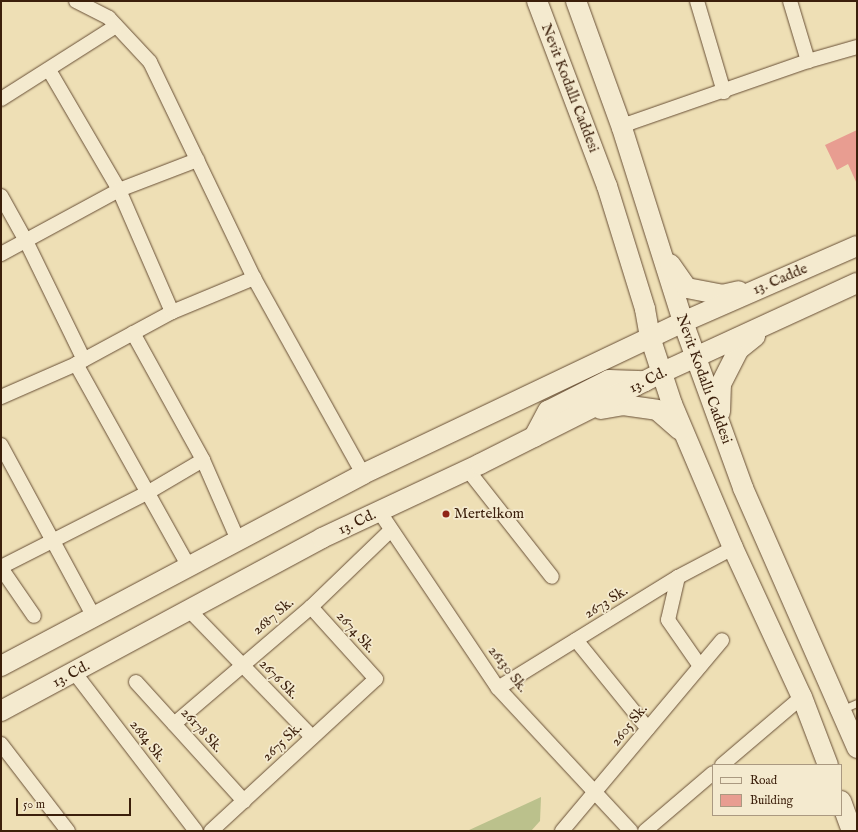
<!DOCTYPE html>
<meta charset="utf-8">
<style>
body{margin:0}
#map{position:relative;width:858px;height:832px;overflow:hidden;background:#eedfb5;font-family:"IM FELL English",serif}
div>[style]{position:absolute}
.green>*{inset:0;background:#bbc18c}
.building>*{inset:0;background:#e89d91}
.roads{filter:drop-shadow(0 0 1px #684f36) drop-shadow(0 0 1px #684f36)}
.service>*{height:7px;margin:-3.5px;padding:0 3.5px;transform-origin:3.5px;border-radius:3.5px;background:#f4eacf}
.minor>*{height:14px;margin:-7px;padding:0 7px;transform-origin:7px;border-radius:7px;background:#f4eacf}
.secondary>*{height:20px;margin:-10px;padding:0 10px;transform-origin:10px;border-radius:10px;background:#f4eacf}
.dots>*{width:11px;height:11px;translate:-50% -50%;box-sizing:border-box;border:2px solid #f4eacf;border-radius:50%}
span{translate:-50% -50%;white-space:nowrap;text-align:center;line-height:1.15;-webkit-text-stroke:3.5px #f4eacf;paint-order:stroke}
.street-label{font-size:15px;color:#3b1f0b}
.poi-label{font-size:15px;color:#3b1f0b}
.left{translate:0 -50%;text-align:left}
.frame{position:absolute;inset:0;border:2px solid #3b1f0b;pointer-events:none}
.legend{position:absolute;left:712px;top:764px;width:130px;height:52px;box-sizing:border-box;background:#f4eacf;border:1px solid #aa9981;margin:0;padding:5px 7px;list-style:none;font-size:12px;color:#3b1f0b}
.legend li{display:flex;align-items:center;gap:8px;height:20px}
.legend b{width:20px;border:1px solid #aa9981}
.scale{position:absolute;left:16px;top:798px;width:115px;height:18px;box-sizing:border-box;border:2px solid #3b1f0b;border-top:0;padding-left:5px;font-size:12px;line-height:14px;white-space:nowrap;color:#3b1f0b;-webkit-text-stroke:3px #f4eacf;paint-order:stroke}
</style>
<div id="map">
<div class="green">
<div style="clip-path:polygon(541px 797px,540px 821px,531px 831px,467px 831px)"></div>
</div>
<div class="building">
<div style="clip-path:polygon(857px 130px,857px 184px,848px 164px,837px 170px,825px 145px)"></div>
</div>
<div class="roads">
<div class="service">
<div style="left:841px;top:710px;width:17px;rotate:-24deg"></div>
</div>
<div class="minor">
<div style="left:76px;top:1px;width:37px;rotate:27deg"></div>
<div style="left:109px;top:18px;width:60px;rotate:47deg"></div>
<div style="left:150px;top:62px;width:240px;rotate:64.3deg"></div>
<div style="left:254px;top:278px;width:224px;rotate:60.9deg"></div>
<div style="left:697px;top:1px;width:95px;rotate:73.5deg"></div>
<div style="left:790px;top:1px;width:63px;rotate:73.3deg"></div>
<div style="left:49px;top:70px;width:139px;rotate:59.7deg"></div>
<div style="left:119px;top:190px;width:133px;rotate:66.5deg"></div>
<div style="left:1px;top:99px;width:136px;rotate:-32.4deg"></div>
<div style="left:622px;top:128px;width:9px;rotate:-32deg"></div>
<div style="left:630px;top:123px;width:188px;rotate:-19.2deg"></div>
<div style="left:808px;top:61px;width:51px;rotate:-15.9deg"></div>
<div style="left:1px;top:196px;width:51px;rotate:60.9deg"></div>
<div style="left:26px;top:241px;width:132px;rotate:64deg"></div>
<div style="left:1px;top:254px;width:134px;rotate:-28.5deg"></div>
<div style="left:119px;top:190px;width:84px;rotate:-21deg"></div>
<div style="left:133px;top:333px;width:145px;rotate:61.1deg"></div>
<div style="left:203px;top:460px;width:87px;rotate:66.4deg"></div>
<div style="left:76px;top:364px;width:232px;rotate:60.9deg"></div>
<div style="left:1px;top:397px;width:82px;rotate:-23.7deg"></div>
<div style="left:76px;top:364px;width:109px;rotate:-28.4deg"></div>
<div style="left:172px;top:312px;width:89px;rotate:-22.5deg"></div>
<div style="left:1px;top:445px;width:196px;rotate:61.6deg"></div>
<div style="left:467px;top:469px;width:137px;rotate:51.8deg"></div>
<div style="left:379px;top:511px;width:213px;rotate:56.1deg"></div>
<div style="left:498px;top:688px;width:195px;rotate:47.1deg"></div>
<div style="left:1px;top:567px;width:164px;rotate:-26.9deg"></div>
<div style="left:147px;top:493px;width:65px;rotate:-30.5deg"></div>
<div style="left:1px;top:568px;width:58px;rotate:55.5deg"></div>
<div style="left:678px;top:577px;width:44px;rotate:103.1deg"></div>
<div style="left:668px;top:620px;width:56px;rotate:55.2deg"></div>
<div style="left:189px;top:610px;width:177px;rotate:45.9deg"></div>
<div style="left:576px;top:640px;width:114px;rotate:51deg"></div>
<div style="left:74px;top:672px;width:200px;rotate:52.5deg"></div>
<div style="left:136px;top:682px;width:161px;rotate:47.8deg"></div>
<div style="left:498px;top:688px;width:211px;rotate:-31.7deg"></div>
<div style="left:678px;top:577px;width:62px;rotate:-27.8deg"></div>
<div style="left:174px;top:724px;width:180px;rotate:-40.5deg"></div>
<div style="left:311px;top:607px;width:111px;rotate:-43.9deg"></div>
<div style="left:1px;top:744px;width:110px;rotate:52.4deg"></div>
<div style="left:722px;top:765px;width:105px;rotate:-40.4deg"></div>
<div style="left:211px;top:831px;width:224px;rotate:-42.7deg"></div>
<div style="left:376px;top:679px;width:97px;rotate:-132.1deg"></div>
<div style="left:562px;top:831px;width:249px;rotate:-50deg"></div>
<div style="left:645px;top:831px;width:89px;rotate:-40.5deg"></div>
</div>
<div class="secondary">
<div style="left:537px;top:1px;width:198px;rotate:69.3deg"></div>
<div style="left:607px;top:186px;width:129px;rotate:72.8deg"></div>
<div style="left:645px;top:309px;width:28px;rotate:80deg"></div>
<div style="left:650px;top:337px;width:71px;rotate:71.8deg"></div>
<div style="left:672px;top:404px;width:156px;rotate:67deg"></div>
<div style="left:733px;top:548px;width:164px;rotate:65.2deg"></div>
<div style="left:802px;top:697px;width:73px;rotate:69.1deg"></div>
<div style="left:576px;top:1px;width:135px;rotate:70.1deg"></div>
<div style="left:622px;top:128px;width:203px;rotate:72.5deg"></div>
<div style="left:683px;top:322px;width:177px;rotate:70.1deg"></div>
<div style="left:743px;top:488px;width:284px;rotate:66.3deg"></div>
<div style="left:670px;top:264px;width:29px;rotate:55deg"></div>
<div style="left:687px;top:288px;width:36px;rotate:11deg"></div>
<div style="left:722px;top:295px;width:17px;rotate:-13deg"></div>
<div style="left:601px;top:409px;width:22px;rotate:-10deg"></div>
<div style="left:623px;top:405px;width:34px;rotate:8deg"></div>
<div style="left:657px;top:410px;width:30px;rotate:41deg"></div>
<div style="left:720px;top:412px;width:28px;rotate:-88deg"></div>
<div style="left:721px;top:384px;width:38px;rotate:-63deg"></div>
<div style="left:738px;top:350px;width:22px;rotate:-39deg"></div>
<div style="left:534px;top:437px;width:30px;rotate:-62deg"></div>
<div style="left:548px;top:411px;width:68px;rotate:-26.9deg"></div>
<div style="left:609px;top:380px;width:36px;rotate:2deg"></div>
<div style="left:1px;top:666px;width:410px;rotate:-27.9deg"></div>
<div style="left:363px;top:474px;width:354px;rotate:-25.4deg"></div>
<div style="left:683px;top:322px;width:190px;rotate:-23.6deg"></div>
<div style="left:1px;top:711px;width:365px;rotate:-28.3deg"></div>
<div style="left:322px;top:538px;width:174px;rotate:-25.1deg"></div>
<div style="left:480px;top:464px;width:203px;rotate:-26.7deg"></div>
<div style="left:661px;top:373px;width:216px;rotate:-24.7deg"></div>
<div style="left:841px;top:801px;width:32px;rotate:70deg"></div>
</div>
</div>
<div class="dots">
<div style="left:446px;top:514px;background:#8f2418"></div>
</div>
<div class="street-label">
<span style="left:570px;top:88px;rotate:69deg">Nevit Kodallı Caddesi</span>
<span style="left:780px;top:279px;rotate:-23deg">13. Cadde</span>
<span style="left:704px;top:379px;rotate:70deg">Nevit Kodallı Caddesi</span>
<span style="left:648px;top:380px;rotate:-26deg">13. Cd.</span>
<span style="left:357px;top:522px;rotate:-25deg">13. Cd.</span>
<span style="left:606px;top:602px;rotate:-32deg">2673 Sk.</span>
<span style="left:273px;top:616px;rotate:-40deg">2687 Sk.</span>
<span style="left:356px;top:632px;rotate:48deg">2674 Sk.</span>
<span style="left:508px;top:669px;rotate:52deg">26130 Sk.</span>
<span style="left:71px;top:674px;rotate:-28deg">13. Cd.</span>
<span style="left:279px;top:679px;rotate:46deg">2676 Sk.</span>
<span style="left:629px;top:725px;rotate:-51deg">2605 Sk.</span>
<span style="left:202px;top:730px;rotate:48deg">26178 Sk.</span>
<span style="left:148px;top:741px;rotate:52deg">2684 Sk.</span>
<span style="left:282px;top:742px;rotate:-43deg">2675 Sk.</span>
</div>
<div class="poi-label">
<span class="left" style="left:454px;top:514px">Mertelkom</span>
</div>
<div class="frame"></div>
<ul class="legend">
<li><b style="height:5px;background:#f4eacf"></b>Road</li>
<li><b style="height:11px;background:#e89d91"></b>Building</li>
</ul>
<div class="scale">50 m</div>
</div>
